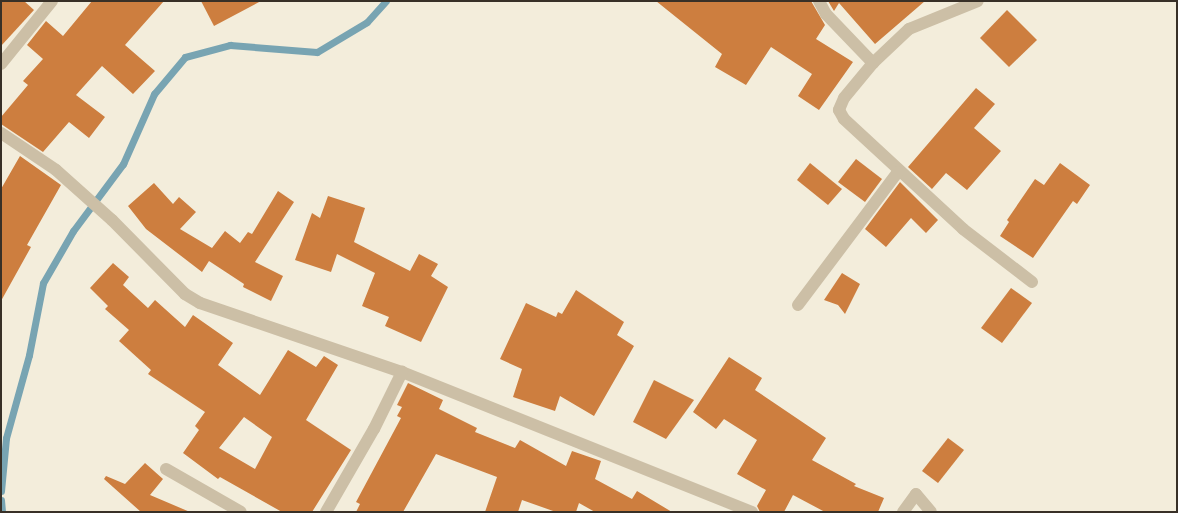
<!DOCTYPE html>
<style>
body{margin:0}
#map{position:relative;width:1178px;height:513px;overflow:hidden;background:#f3eddb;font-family:Cabin,sans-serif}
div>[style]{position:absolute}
.stream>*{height:7px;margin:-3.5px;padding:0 3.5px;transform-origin:3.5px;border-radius:3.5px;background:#78a4b2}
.building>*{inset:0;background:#cd7e3f}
.street>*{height:12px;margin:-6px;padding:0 6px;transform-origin:6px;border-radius:6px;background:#ccbfa6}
span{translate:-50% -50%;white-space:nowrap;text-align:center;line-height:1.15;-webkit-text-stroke:4.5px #fbf6e7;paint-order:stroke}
.frame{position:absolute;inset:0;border:2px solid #383027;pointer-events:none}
</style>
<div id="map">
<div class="stream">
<div style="left:1px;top:491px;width:53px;rotate:-84.6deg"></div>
<div style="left:6px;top:438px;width:86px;rotate:-74.5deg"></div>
<div style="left:29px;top:355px;width:73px;rotate:-79deg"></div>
<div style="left:43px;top:283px;width:60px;rotate:-60deg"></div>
<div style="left:73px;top:231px;width:84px;rotate:-53.3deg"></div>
<div style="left:123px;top:164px;width:77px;rotate:-66.1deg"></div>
<div style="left:154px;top:94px;width:48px;rotate:-50deg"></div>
<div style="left:185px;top:57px;width:47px;rotate:-14.9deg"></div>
<div style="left:230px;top:45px;width:87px;rotate:4.6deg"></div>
<div style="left:317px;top:52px;width:58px;rotate:-31deg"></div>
<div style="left:367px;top:22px;width:28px;rotate:-48deg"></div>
<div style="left:1px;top:500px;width:12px;rotate:85deg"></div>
</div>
<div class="building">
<div style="clip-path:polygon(1px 1px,24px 1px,34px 10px,1px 46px)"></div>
<div style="clip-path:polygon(92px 1px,164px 1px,125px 45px,155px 71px,133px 94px,102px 66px,76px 95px,105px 117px,89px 138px,69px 122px,43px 152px,1px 124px,1px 117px,28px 85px,23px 81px,43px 59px,27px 45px,46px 21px,63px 36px)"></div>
<div style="clip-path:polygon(201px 1px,261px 1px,214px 26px)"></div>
<div style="clip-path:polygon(656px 1px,811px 1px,825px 25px,816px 39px,853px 62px,819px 110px,798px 96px,812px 74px,771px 47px,746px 85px,715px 67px,722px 54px)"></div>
<div style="clip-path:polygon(828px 1px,925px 1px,875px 44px,839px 3px,834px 11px)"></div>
<div style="clip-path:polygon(1007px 10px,1037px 40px,1009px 67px,980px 38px)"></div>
<div style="clip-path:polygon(976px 88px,995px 104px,974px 128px,1001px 151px,967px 190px,946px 173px,932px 189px,908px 167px)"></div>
<div style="clip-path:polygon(20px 156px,61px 185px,27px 245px,31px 247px,1px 301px,1px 189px)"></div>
<div style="clip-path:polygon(856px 159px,882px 179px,865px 202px,838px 182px)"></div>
<div style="clip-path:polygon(810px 163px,842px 189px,828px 205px,797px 180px)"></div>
<div style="clip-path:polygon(1060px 163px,1090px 185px,1077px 204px,1073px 201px,1033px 258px,1000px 236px,1009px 222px,1007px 220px,1035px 179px,1044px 185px)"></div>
<div style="clip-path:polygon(900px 182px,938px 220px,926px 233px,911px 218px,886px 247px,865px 229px)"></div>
<div style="clip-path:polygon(154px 183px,173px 204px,179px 197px,196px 212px,180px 229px,212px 248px,225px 231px,240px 243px,248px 232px,252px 234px,278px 191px,294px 202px,255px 262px,283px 276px,271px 301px,243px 287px,244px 284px,209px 261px,202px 272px,146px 229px,128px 206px)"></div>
<div style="clip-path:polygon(328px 196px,365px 208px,354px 242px,410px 271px,419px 254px,438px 264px,431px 276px,448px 287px,421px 342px,385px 326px,389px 317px,362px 306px,375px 273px,337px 254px,331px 272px,295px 260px,312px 213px,320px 218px)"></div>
<div style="clip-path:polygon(evenodd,113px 263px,129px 277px,123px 285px,148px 308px,155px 300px,185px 327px,193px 315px,233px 343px,218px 365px,260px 395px,288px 350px,316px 367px,324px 356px,338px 365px,306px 420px,351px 450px,312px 512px,282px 512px,220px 477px,218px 479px,183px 453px,199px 430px,195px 426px,205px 412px,148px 374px,151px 370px,119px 341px,129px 330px,105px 309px,108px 306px,90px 288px,113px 263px,244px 417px,272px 437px,255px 469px,219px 448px,244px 417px)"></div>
<div style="clip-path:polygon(842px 273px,860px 284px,845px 314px,838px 305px,824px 300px)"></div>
<div style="clip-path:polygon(1011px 288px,1032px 303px,1002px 343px,981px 328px)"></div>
<div style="clip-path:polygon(576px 290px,624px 322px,617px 335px,634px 346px,594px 416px,560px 396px,555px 411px,513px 397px,522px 369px,500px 359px,526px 303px,556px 317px,558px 312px,562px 314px)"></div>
<div style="clip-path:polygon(729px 357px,762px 378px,755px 390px,826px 438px,812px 460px,856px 484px,854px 486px,884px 498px,878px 512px,825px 512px,793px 495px,784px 512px,760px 512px,757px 506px,766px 490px,737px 474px,757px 440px,724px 419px,716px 429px,693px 412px)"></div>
<div style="clip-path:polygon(654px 380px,694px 400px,666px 439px,633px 422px)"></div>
<div style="clip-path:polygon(408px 383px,443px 400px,439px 409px,477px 428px,475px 432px,515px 448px,520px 440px,566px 466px,572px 451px,601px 461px,595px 479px,632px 499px,637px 491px,672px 512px,595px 512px,579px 503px,576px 512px,556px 512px,522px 500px,518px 512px,485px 512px,497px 477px,436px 454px,403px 512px,356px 512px,360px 504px,356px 502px,401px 418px,397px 416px,402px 407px,397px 405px)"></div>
<div style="clip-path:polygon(948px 438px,964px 450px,938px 483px,922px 471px)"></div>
<div style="clip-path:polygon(145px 463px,163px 479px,150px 495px,190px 512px,141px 512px,104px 479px,106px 476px,125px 484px)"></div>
</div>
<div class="street">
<div style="left:819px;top:1px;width:15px;rotate:62deg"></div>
<div style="left:826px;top:14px;width:68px;rotate:46.2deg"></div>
<div style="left:873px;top:63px;width:45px;rotate:129.6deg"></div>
<div style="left:844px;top:98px;width:13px;rotate:113deg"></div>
<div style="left:839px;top:110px;width:10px;rotate:61deg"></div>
<div style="left:844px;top:119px;width:162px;rotate:42.7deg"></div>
<div style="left:963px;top:229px;width:87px;rotate:37.5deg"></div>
<div style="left:873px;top:63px;width:50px;rotate:-43.4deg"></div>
<div style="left:909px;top:29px;width:74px;rotate:-22.1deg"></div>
<div style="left:1px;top:64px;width:81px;rotate:-51deg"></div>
<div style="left:1px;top:133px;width:66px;rotate:33.9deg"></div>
<div style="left:56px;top:170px;width:75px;rotate:41.8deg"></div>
<div style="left:112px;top:220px;width:104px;rotate:45.4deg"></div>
<div style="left:185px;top:294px;width:17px;rotate:31deg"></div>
<div style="left:200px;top:303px;width:213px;rotate:18.9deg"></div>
<div style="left:402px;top:372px;width:377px;rotate:21.8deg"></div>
<div style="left:798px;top:305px;width:166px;rotate:-53.1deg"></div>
<div style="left:166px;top:469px;width:86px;rotate:29.8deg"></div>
<div style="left:326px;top:512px;width:96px;rotate:-60deg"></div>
<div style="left:374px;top:429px;width:64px;rotate:-63.8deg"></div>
<div style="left:903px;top:512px;width:22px;rotate:-54deg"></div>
<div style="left:916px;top:494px;width:23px;rotate:50deg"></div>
</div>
<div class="frame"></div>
</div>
